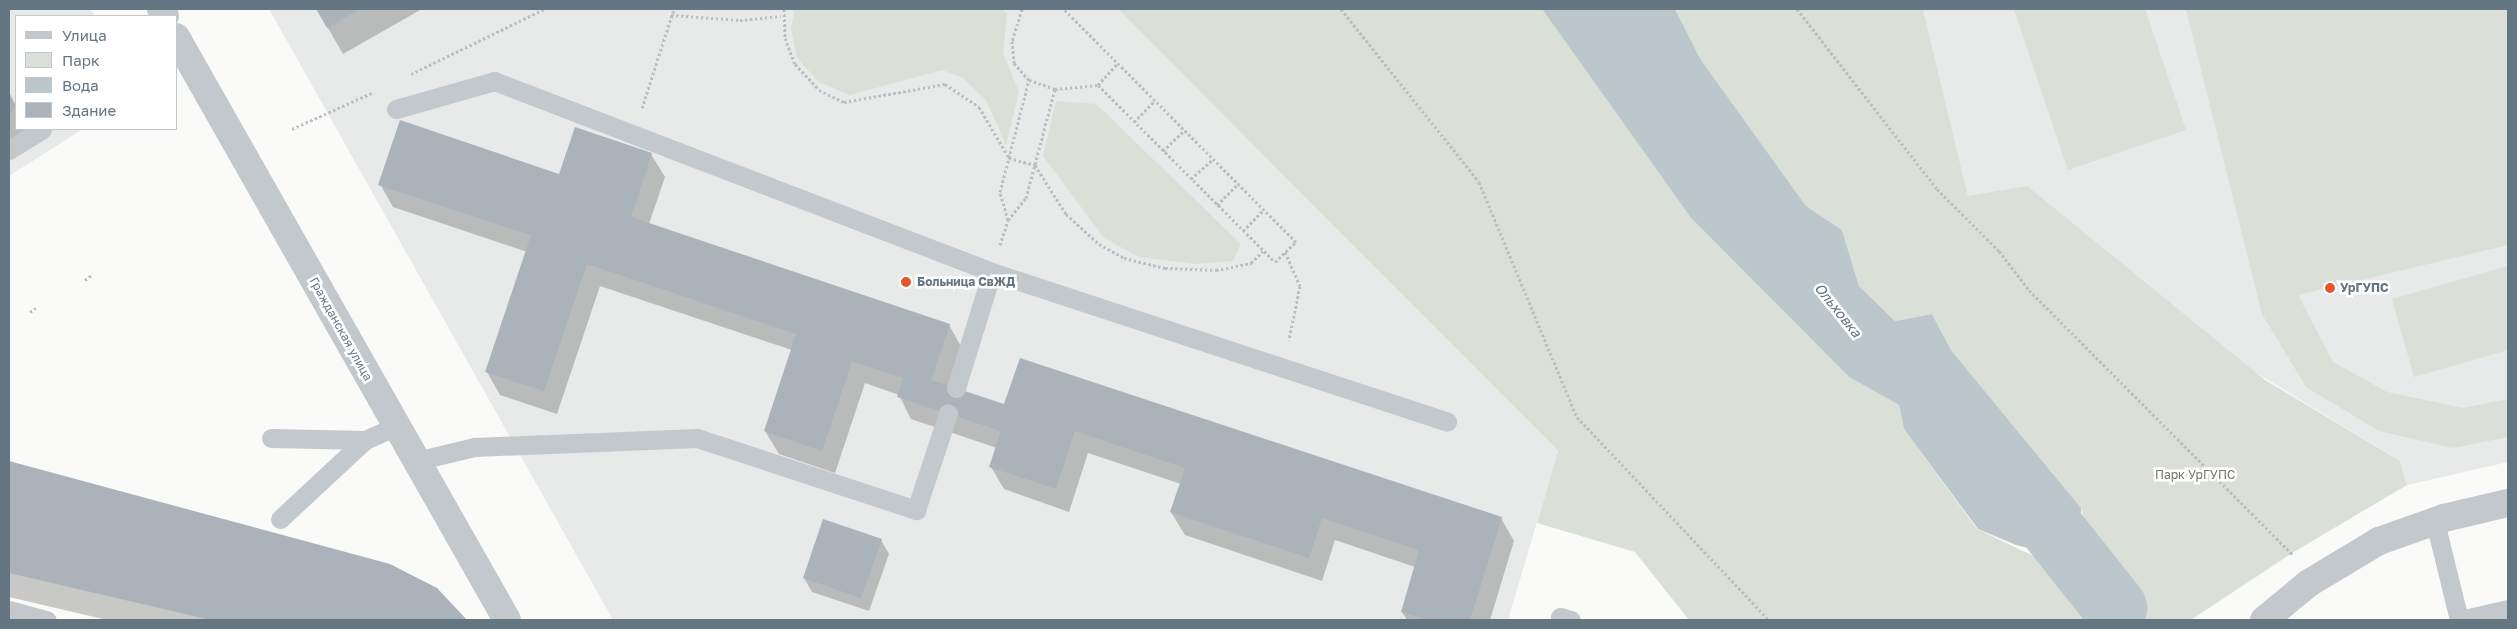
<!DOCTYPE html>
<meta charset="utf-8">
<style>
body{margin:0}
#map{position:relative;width:2517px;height:629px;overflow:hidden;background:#fafaf8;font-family:"Golos Text",sans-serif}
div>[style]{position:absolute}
.built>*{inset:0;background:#e8e9e9}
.green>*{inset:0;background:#dadfd7}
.water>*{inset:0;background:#bbc7cb}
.shadow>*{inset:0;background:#0003}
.river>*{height:64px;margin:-32px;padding:0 32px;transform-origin:32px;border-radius:32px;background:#bbc7cb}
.building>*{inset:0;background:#aab3b9}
.path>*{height:3px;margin-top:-1.5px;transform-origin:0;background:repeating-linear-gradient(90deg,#bbbfc2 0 2.5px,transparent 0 5px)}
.service>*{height:19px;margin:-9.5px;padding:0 9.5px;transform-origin:9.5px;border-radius:9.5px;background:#c3c8cc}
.minor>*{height:28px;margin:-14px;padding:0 14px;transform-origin:14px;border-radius:14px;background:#c3c8cc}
.tertiary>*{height:28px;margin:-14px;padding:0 14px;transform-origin:14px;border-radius:14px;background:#c3c8cc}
.dots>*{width:14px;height:14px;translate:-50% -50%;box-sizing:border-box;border:2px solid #fff;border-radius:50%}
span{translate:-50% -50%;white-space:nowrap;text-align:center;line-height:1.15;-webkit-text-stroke:5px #fff;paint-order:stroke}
.poi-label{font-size:12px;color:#657683;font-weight:700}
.left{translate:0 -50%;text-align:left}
.street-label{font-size:12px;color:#657683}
.park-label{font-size:12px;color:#687a64}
.water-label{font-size:14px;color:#60757c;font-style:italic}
.frame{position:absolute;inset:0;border:10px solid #657683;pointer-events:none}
.legend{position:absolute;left:15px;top:15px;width:162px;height:115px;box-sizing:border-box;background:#fff;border:1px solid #c1c8cd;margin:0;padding:6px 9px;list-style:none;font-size:15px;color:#657683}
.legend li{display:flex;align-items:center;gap:10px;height:25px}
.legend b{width:25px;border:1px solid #c1c8cd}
</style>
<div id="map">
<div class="built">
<div style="clip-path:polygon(9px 9px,90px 9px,95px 16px,16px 16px,16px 129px,83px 129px,9px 176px)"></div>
<div style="clip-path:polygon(269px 9px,1118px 9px,1558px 451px,1508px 620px,613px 620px)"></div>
<div style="clip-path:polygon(1923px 9px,2508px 9px,2508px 462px,2407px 485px,2400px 461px,1968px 196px)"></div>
</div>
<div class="green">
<div style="clip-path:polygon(795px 9px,1002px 9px,1007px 14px,1003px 53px,1019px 92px,1006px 145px,986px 100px,963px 78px,942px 70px,850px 95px,819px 82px,797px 58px,791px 28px)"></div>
<div style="clip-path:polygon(1118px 9px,1542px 9px,1691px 218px,1849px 377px,1899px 405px,1904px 429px,1977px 529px,2067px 572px,2105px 620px,1689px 620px,1635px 552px,1537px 523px,1558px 451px)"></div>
<div style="clip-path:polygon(1675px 9px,1923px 9px,1968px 196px,2027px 186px,2265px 380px,2400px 461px,2407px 485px,2292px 553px,2191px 620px,2143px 620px,2092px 557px,2081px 508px,1951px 350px,1932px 314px,1895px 321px,1859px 286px,1842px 230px,1806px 206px,1701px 60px)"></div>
<div style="clip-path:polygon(2014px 9px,2145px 9px,2186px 130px,2068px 170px)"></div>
<div style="clip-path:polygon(2186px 9px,2508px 9px,2508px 245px,2298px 295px,2333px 362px,2387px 392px,2463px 408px,2508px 399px,2508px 437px,2453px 448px,2379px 431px,2306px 387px,2262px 314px)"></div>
<div style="clip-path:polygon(1056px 101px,1096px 104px,1241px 244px,1233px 261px,1196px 264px,1139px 257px,1104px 238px,1043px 156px)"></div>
<div style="clip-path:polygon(2508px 266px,2508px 350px,2414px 377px,2392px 299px)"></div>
</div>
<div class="water">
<div style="clip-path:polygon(1542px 9px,1675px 9px,1701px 60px,1806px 206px,1842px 230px,1859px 286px,1895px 321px,1932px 314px,1951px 350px,2081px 508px,2080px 561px,2016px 545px,1978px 529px,1904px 429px,1899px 405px,1849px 377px,1691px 218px)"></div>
</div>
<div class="shadow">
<div style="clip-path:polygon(317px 9px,422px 9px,343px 54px)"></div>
<div style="clip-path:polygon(9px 94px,16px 107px,16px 129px,28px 129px,9px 140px)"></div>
<div style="clip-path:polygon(651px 154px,665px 177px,649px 224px,949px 325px,962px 348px,949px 387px,1005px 406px,1501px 518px,1514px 541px,1490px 620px,1407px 620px,1402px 612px,1415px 567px,1335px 540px,1322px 581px,1185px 535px,1171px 512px,1181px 484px,1088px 453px,1069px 512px,1004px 489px,991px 467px,997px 448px,911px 419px,899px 395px,865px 383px,835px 473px,779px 454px,765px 431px,792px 350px,600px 286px,557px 414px,500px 395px,487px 372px,527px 252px,393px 207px,380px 184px,560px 175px)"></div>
<div style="clip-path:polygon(9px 462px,389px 565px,437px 589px,466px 620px,107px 620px,9px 597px)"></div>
<div style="clip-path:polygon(881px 540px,889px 554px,869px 611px,812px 592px,804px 578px)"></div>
</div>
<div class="river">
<div style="left:2024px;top:493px;width:147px;rotate:51.6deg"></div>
</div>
<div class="building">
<div style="clip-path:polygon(316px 9px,360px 9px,327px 28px)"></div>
<div style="clip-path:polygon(9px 92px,16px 106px,9px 115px)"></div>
<div style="clip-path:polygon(400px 120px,559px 174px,575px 127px,652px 153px,631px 217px,950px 324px,931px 380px,1004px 404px,1020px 358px,1502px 517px,1470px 620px,1430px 620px,1401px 612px,1419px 550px,1322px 518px,1309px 558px,1170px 512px,1185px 468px,1075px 431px,1056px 489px,989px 467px,1001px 431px,897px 397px,903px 378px,852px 361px,822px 451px,764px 431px,796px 334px,587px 264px,544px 391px,485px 372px,531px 235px,378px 185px)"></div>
<div style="clip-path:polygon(9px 461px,390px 564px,437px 588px,467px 620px,211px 620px,9px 573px)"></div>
<div style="clip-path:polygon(823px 519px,882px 539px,861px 598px,803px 578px)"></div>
</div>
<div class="path">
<div style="left:784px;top:9px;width:29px;rotate:88deg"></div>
<div style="left:785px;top:38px;width:28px;rotate:69deg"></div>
<div style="left:795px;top:64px;width:35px;rotate:47deg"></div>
<div style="left:819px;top:90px;width:28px;rotate:26deg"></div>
<div style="left:844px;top:102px;width:103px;rotate:-10.1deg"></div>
<div style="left:945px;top:84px;width:41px;rotate:34.1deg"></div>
<div style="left:979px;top:107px;width:59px;rotate:59.5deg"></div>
<div style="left:1009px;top:158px;width:27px;rotate:15deg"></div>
<div style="left:1035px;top:165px;width:58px;rotate:57.7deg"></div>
<div style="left:1066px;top:214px;width:45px;rotate:42.3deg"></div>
<div style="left:1099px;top:244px;width:29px;rotate:29deg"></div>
<div style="left:1124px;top:258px;width:42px;rotate:13.7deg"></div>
<div style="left:1165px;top:268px;width:51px;rotate:2.2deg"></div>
<div style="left:1216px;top:270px;width:36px;rotate:-11deg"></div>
<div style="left:1251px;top:263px;width:17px;rotate:-45deg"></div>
<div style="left:1022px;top:9px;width:34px;rotate:107deg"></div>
<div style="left:1012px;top:41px;width:22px;rotate:85deg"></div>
<div style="left:1014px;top:63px;width:23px;rotate:49deg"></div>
<div style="left:1029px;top:80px;width:28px;rotate:19deg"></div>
<div style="left:1055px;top:89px;width:43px;rotate:-5.3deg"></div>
<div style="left:1098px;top:85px;width:250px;rotate:45deg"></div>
<div style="left:1275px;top:262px;width:29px;rotate:-44deg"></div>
<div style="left:1296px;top:242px;width:329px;rotate:-134.9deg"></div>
<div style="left:1341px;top:9px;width:221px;rotate:51.4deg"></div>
<div style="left:1479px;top:182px;width:255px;rotate:67.4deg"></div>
<div style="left:1577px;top:417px;width:279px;rotate:46.6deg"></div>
<div style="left:1797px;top:9px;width:228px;rotate:52.1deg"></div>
<div style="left:1937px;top:189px;width:88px;rotate:45deg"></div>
<div style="left:1999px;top:251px;width:49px;rotate:52.4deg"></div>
<div style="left:2029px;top:290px;width:374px;rotate:45.1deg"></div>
<div style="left:671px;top:15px;width:69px;rotate:4.1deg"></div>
<div style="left:740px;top:20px;width:41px;rotate:-5.6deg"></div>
<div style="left:411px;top:74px;width:148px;rotate:-26deg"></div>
<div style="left:1098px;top:85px;width:30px;rotate:-48deg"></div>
<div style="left:642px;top:108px;width:104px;rotate:-72.1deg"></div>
<div style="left:1134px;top:122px;width:30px;rotate:-46deg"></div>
<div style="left:292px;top:129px;width:90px;rotate:-24.3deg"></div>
<div style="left:1163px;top:151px;width:30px;rotate:-44deg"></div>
<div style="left:1191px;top:179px;width:30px;rotate:-42deg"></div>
<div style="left:1217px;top:205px;width:30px;rotate:-45deg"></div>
<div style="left:1008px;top:220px;width:28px;rotate:-51deg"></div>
<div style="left:1026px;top:198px;width:113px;rotate:-75.1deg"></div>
<div style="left:1243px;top:231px;width:30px;rotate:-46deg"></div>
<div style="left:1000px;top:245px;width:26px;rotate:-72deg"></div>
<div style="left:1008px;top:220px;width:29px;rotate:-106deg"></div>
<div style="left:1000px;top:192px;width:116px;rotate:-75.5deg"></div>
<div style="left:1285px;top:252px;width:37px;rotate:66deg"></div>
<div style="left:1300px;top:286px;width:55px;rotate:101.5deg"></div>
<div style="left:85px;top:280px;width:9px;rotate:-36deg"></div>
<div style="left:30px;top:312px;width:7px;rotate:-34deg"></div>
</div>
<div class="service">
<div style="left:396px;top:109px;width:102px;rotate:-15.9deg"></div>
<div style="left:494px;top:81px;width:533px;rotate:20.98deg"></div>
<div style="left:992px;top:272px;width:479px;rotate:18.2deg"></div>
<div style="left:9px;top:150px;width:39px;rotate:-32deg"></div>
<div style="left:956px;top:388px;width:121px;rotate:-72.8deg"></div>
<div style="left:271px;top:438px;width:94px;rotate:1.2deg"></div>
<div style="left:365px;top:440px;width:34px;rotate:-24deg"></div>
<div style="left:416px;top:461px;width:60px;rotate:-13.6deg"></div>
<div style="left:474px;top:447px;width:223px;rotate:-2.3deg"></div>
<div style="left:697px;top:438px;width:231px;rotate:18.2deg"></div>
<div style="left:916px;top:510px;width:102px;rotate:-71.7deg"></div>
<div style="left:280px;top:519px;width:116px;rotate:-42.9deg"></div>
<div style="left:2435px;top:522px;width:101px;rotate:76.2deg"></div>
<div style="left:9px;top:610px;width:39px;rotate:15deg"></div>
<div style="left:1560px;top:617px;width:11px;rotate:15deg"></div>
<div style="left:2460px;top:620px;width:49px;rotate:-12.9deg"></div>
</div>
<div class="minor">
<div style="left:2264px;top:620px;width:58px;rotate:-39.4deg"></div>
<div style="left:2309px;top:583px;width:82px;rotate:-31deg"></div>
<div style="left:2379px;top:541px;width:69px;rotate:-19.5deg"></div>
<div style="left:2444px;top:518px;width:66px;rotate:-13.2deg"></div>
</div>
<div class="tertiary">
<div style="left:161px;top:9px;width:8px;rotate:60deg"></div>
<div style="left:176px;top:37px;width:670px;rotate:60.41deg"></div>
</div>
<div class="dots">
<div style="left:906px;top:282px;background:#e4572e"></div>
<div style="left:2330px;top:288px;background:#e4572e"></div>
</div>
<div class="poi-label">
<span class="left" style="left:917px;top:282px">Больница СвЖД</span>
<span class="left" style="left:2340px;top:288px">УрГУПС</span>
</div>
<div class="street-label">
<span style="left:341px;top:329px;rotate:61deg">Гражданская улица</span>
</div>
<div class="park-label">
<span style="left:2195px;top:475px">Парк УрГУПС</span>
</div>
<div class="water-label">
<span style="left:1838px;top:310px;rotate:51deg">Ольховка</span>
</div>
<div class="frame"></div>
<ul class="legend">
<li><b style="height:6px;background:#c3c8cc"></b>Улица</li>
<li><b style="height:14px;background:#dadfd7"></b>Парк</li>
<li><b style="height:14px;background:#bbc7cb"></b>Вода</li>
<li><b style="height:14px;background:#aab3b9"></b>Здание</li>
</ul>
</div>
